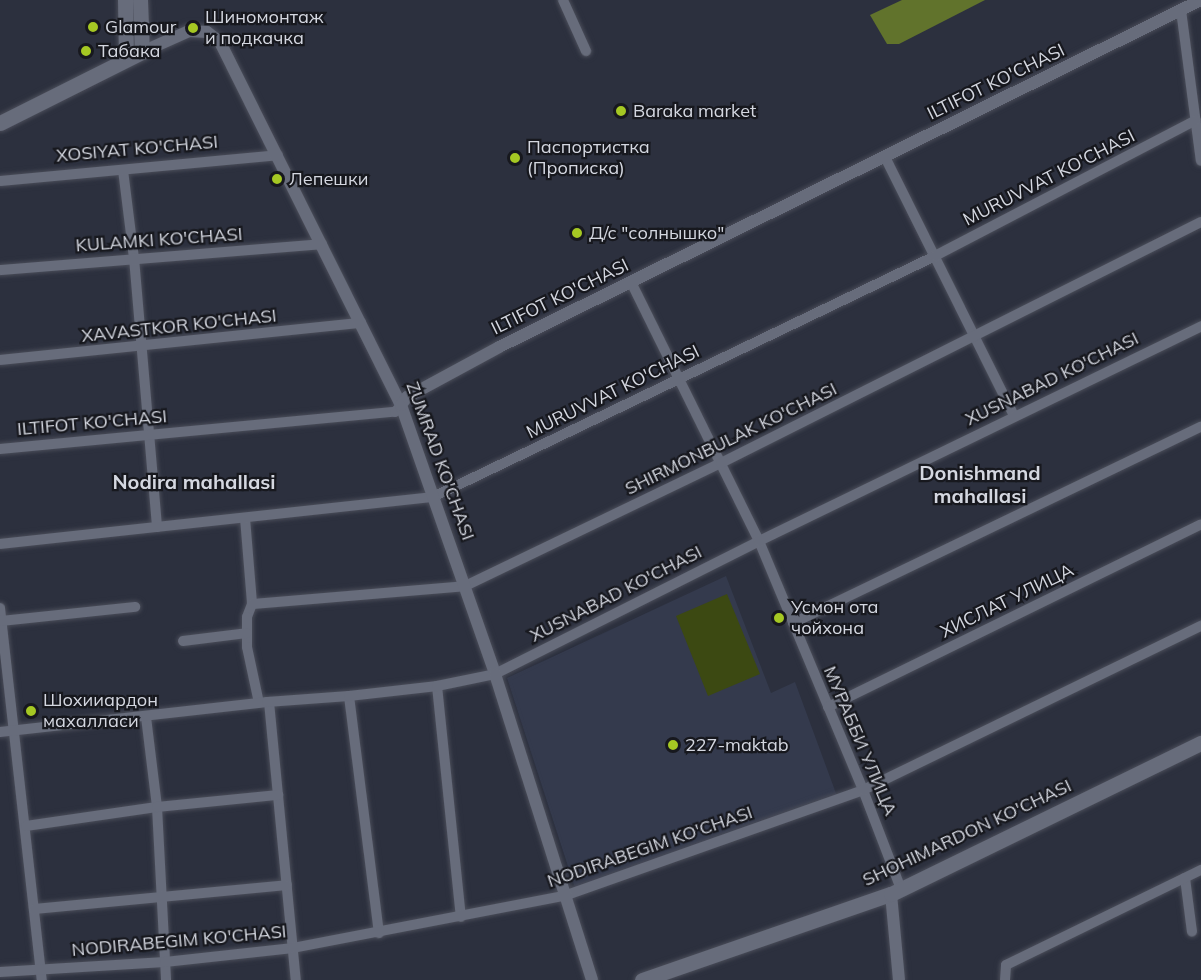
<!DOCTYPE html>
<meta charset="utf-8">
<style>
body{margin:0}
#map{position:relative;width:1201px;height:980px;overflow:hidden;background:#2c303e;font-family:Mulish,sans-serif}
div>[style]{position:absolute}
.built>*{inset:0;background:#343a4d}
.green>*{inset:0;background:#3c4912}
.forest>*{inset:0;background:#61732c}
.roads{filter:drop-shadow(0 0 2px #4a4d59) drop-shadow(0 0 2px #4a4d59)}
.minor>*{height:10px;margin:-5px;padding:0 5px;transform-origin:5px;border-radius:5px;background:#676c7b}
.tertiary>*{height:12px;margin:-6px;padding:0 6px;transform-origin:6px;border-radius:6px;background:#676c7b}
.secondary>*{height:15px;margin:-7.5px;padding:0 7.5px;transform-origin:7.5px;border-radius:7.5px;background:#676c7b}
.dots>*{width:16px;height:16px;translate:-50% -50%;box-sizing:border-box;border:3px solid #17181e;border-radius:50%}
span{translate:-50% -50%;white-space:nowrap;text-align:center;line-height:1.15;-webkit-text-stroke:4.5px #17181e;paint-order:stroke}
.poi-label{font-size:18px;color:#d4d7e0}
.left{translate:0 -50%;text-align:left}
.street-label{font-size:18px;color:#d4d7e0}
.neighbourhood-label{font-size:20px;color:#d4d7e0;font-weight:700}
</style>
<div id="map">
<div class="built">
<div style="clip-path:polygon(726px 576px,771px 693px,795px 682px,837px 796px,575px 888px,507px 678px)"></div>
</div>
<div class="green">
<div style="clip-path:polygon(727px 594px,760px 674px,708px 696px,676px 616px)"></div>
</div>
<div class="forest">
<div style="clip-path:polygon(902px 0,985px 0,899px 44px,887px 44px,870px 15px)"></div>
</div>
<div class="roads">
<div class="minor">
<div style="left:563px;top:0;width:56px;rotate:65.7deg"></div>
<div style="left:1181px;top:10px;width:152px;rotate:82.5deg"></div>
<div style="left:885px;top:157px;width:289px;rotate:63.5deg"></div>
<div style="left:123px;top:170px;width:89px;rotate:82.9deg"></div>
<div style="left:134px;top:258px;width:270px;rotate:85.1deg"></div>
<div style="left:0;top:181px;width:279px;rotate:-5.3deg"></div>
<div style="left:0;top:270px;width:323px;rotate:-4.6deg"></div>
<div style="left:631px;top:282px;width:289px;rotate:63.7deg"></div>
<div style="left:759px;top:541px;width:270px;rotate:67.3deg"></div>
<div style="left:863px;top:790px;width:106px;rotate:69deg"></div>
<div style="left:0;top:360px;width:363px;rotate:-5.9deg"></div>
<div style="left:0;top:449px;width:397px;rotate:-5.4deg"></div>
<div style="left:395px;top:412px;width:9px;rotate:-49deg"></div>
<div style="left:245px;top:518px;width:86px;rotate:85.3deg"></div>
<div style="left:252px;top:604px;width:14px;rotate:111deg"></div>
<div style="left:247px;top:617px;width:30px;rotate:90deg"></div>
<div style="left:247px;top:647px;width:57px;rotate:77.9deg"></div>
<div style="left:0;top:544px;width:436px;rotate:-6.2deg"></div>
<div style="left:433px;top:497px;width:557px;rotate:-25.64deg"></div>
<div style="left:935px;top:256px;width:294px;rotate:-27.5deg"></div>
<div style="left:252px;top:604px;width:214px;rotate:-4.8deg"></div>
<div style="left:465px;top:586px;width:284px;rotate:-25.7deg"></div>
<div style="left:721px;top:463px;width:537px;rotate:-26.66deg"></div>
<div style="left:0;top:608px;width:374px;rotate:83.6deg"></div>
<div style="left:1px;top:621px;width:135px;rotate:-6deg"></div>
<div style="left:793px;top:623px;width:453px;rotate:-25.7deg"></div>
<div style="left:183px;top:641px;width:64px;rotate:-7.1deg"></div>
<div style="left:437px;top:686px;width:232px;rotate:84.1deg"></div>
<div style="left:349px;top:696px;width:239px;rotate:82.8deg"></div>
<div style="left:269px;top:702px;width:279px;rotate:84.5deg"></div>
<div style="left:828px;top:707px;width:415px;rotate:-26.1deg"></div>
<div style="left:146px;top:717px;width:91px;rotate:83deg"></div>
<div style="left:157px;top:807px;width:173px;rotate:87deg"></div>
<div style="left:0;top:732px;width:269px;rotate:-6.4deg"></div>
<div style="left:267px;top:702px;width:82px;rotate:-4.2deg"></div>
<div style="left:349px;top:696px;width:89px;rotate:-6.5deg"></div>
<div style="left:437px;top:686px;width:59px;rotate:-11.7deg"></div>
<div style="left:495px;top:674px;width:296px;rotate:-26.7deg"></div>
<div style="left:759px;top:541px;width:492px;rotate:-25.9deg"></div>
<div style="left:26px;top:826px;width:132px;rotate:-8.3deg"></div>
<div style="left:157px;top:807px;width:122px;rotate:-5.7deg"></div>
<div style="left:1185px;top:878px;width:54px;rotate:82.6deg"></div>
<div style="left:34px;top:909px;width:254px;rotate:-5.4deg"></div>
<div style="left:0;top:972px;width:165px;rotate:-3.5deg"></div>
<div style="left:165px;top:962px;width:129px;rotate:-6.2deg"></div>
<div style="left:293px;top:948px;width:276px;rotate:-10.9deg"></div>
<div style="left:564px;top:896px;width:317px;rotate:-19.5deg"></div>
<div style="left:863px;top:790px;width:376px;rotate:-25.9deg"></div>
<div style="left:1005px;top:980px;width:15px;rotate:-86deg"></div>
<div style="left:1006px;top:965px;width:217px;rotate:-26deg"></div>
</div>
<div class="tertiary">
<div style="left:142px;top:52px;width:51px;rotate:-24.1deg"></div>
<div style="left:189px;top:31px;width:18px;rotate:3deg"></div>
<div style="left:207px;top:32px;width:16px;rotate:38deg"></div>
<div style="left:220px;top:42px;width:406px;rotate:63.5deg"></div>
<div style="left:401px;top:405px;width:285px;rotate:70.7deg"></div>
<div style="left:495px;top:674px;width:321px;rotate:72.4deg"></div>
<div style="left:401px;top:405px;width:10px;rotate:-53deg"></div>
<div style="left:407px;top:397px;width:105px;rotate:-28.5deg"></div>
<div style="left:499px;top:347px;width:783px;rotate:-26.3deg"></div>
<div style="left:891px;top:894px;width:86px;rotate:84.7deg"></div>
</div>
<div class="secondary">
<div style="left:125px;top:0;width:59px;rotate:89deg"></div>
<div style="left:0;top:123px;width:159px;rotate:-26.6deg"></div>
<div style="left:142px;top:52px;width:52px;rotate:-92.2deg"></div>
<div style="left:642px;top:980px;width:263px;rotate:-19.1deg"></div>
<div style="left:891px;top:894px;width:345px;rotate:-26deg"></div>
</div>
</div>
<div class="dots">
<div style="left:93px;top:27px;background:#a5c823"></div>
<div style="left:193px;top:28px;background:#a5c823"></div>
<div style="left:86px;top:51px;background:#a5c823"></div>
<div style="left:621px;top:111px;background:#a5c823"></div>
<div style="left:515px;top:158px;background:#a5c823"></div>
<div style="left:277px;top:179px;background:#a5c823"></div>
<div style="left:577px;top:233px;background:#a5c823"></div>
<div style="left:779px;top:618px;background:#a5c823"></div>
<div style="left:31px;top:711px;background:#a5c823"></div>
<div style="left:673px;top:745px;background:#a5c823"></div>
</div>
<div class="poi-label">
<span class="left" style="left:205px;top:28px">Шиномонтаж<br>и подкачка</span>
<span class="left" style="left:105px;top:27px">Glamour</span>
<span class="left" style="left:98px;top:51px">Табака</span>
<span class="left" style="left:633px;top:111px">Baraka market</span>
<span class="left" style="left:527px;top:158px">Паспортистка<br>(Прописка)</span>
<span class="left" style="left:289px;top:179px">Лепешки</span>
<span class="left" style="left:589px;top:233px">Д/с "солнышко"</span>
<span class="left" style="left:791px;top:618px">Усмон ота<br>чойхона</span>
<span class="left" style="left:43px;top:711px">Шохииардон<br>махалласи</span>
<span class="left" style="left:685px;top:745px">227-maktab</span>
</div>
<div class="street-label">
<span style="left:996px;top:82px;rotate:-26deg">ILTIFOT KO'CHASI</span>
<span style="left:137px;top:149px;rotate:-5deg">XOSIYAT KO'CHASI</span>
<span style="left:1049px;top:178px;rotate:-27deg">MURUVVAT KO'CHASI</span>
<span style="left:159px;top:240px;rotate:-4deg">KULAMKI KO'CHASI</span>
<span style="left:560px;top:297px;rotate:-26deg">ILTIFOT KO'CHASI</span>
<span style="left:179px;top:326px;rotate:-6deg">XAVASTKOR KO'CHASI</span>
<span style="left:1052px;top:379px;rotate:-26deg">XUSNABAD KO'CHASI</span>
<span style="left:613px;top:392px;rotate:-26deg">MURUVVAT KO'CHASI</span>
<span style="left:92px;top:423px;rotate:-5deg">ILTIFOT KO'CHASI</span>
<span style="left:731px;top:439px;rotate:-26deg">SHIRMONBULAK KO'CHASI</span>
<span style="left:440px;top:461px;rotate:70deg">ZUMRAD KO'CHASI</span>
<span style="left:616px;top:594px;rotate:-27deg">XUSNABAD KO'CHASI</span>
<span style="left:1007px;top:601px;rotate:-26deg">ХИСЛАТ УЛИЦА</span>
<span style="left:860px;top:741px;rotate:67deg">МУРАББИ УЛИЦА</span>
<span style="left:967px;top:833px;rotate:-25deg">SHOHIMARDON KO'CHASI</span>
<span style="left:650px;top:847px;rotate:-19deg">NODIRABEGIM KO'CHASI</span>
<span style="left:179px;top:941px;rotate:-5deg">NODIRABEGIM KO'CHASI</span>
</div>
<div class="neighbourhood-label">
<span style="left:980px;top:484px">Donishmand<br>mahallasi</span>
<span style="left:194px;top:481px">Nodira mahallasi</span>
</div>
</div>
